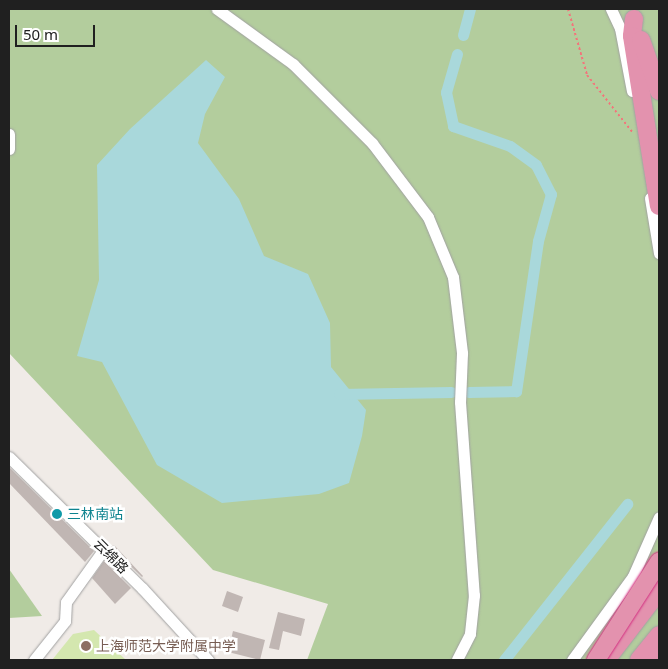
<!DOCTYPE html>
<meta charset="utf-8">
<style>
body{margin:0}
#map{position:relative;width:668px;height:669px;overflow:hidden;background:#f0ebe7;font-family:"Noto Sans","Noto Sans SC",sans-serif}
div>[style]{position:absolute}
.grass>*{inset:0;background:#d4e7af}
.forest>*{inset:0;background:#b3cd9d}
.water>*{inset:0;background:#a9d8db}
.canal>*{height:11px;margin:-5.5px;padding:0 5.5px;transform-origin:5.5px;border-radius:5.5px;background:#a9d8db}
.building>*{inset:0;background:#c0b6b3}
.path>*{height:2px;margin-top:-1px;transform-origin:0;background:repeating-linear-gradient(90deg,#f3747b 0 2.5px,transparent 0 5px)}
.roads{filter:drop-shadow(0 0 1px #a1a1a1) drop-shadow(0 0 1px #a1a1a1)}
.minor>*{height:11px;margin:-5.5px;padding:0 5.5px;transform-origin:5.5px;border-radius:5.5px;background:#fff}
.highway>*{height:18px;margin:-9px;padding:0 9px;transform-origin:9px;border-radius:9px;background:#e392ae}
.bridges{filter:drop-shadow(0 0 1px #d32e81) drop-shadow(0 0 1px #d32e81)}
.highway-bridge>*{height:18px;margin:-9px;padding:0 9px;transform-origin:9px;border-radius:9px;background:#e392ae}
.dots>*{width:14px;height:14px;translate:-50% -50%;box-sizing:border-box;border:2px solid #fff;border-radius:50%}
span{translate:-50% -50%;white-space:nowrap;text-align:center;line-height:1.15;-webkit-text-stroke:5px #fff;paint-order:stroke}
.culture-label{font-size:14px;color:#0d838f}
.left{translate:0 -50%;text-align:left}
.street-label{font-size:14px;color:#202020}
.education-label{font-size:14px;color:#785e54}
.frame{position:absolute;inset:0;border:10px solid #202020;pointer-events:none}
.scale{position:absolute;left:15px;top:25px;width:80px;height:22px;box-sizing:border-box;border:2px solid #202020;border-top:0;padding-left:6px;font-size:15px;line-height:18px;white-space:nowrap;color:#202020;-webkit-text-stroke:4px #fff;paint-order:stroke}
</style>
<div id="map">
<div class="grass">
<div style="clip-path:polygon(94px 630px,126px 660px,52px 660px,73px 634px)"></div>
</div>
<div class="forest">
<div style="clip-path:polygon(9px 9px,659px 9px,659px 660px,307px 660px,328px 604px,213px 570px,9px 353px)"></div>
<div style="clip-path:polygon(9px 569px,42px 616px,9px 618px)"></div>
</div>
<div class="water">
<div style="clip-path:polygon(206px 60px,225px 77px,205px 114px,198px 143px,239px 199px,264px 256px,308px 274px,330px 323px,331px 367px,366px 410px,362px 436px,349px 483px,319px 494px,222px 503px,157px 465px,102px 362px,77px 356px,99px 280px,97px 165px,130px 129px)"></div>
</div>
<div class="canal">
<div style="left:463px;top:35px;width:27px;rotate:-75deg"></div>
<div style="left:457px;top:54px;width:40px;rotate:106deg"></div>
<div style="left:446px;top:92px;width:35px;rotate:78deg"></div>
<div style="left:453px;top:126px;width:60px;rotate:19.3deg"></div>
<div style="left:510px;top:146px;width:32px;rotate:36deg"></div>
<div style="left:536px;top:165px;width:33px;rotate:63deg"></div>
<div style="left:551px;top:194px;width:49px;rotate:105.5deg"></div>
<div style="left:538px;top:241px;width:152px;rotate:98.3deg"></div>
<div style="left:516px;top:391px;width:47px;rotate:178.8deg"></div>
<div style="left:339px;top:394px;width:112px;rotate:-1deg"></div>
<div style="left:504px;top:660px;width:199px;rotate:-51.7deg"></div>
</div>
<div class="building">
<div style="clip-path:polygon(9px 467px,94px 551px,85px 562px,9px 483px)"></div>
<div style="clip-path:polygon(114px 545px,143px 576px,142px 577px,111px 547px)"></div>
<div style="clip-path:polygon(104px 561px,131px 588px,115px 604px,92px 578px)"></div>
<div style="clip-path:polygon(227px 591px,243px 597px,238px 612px,222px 606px)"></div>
<div style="clip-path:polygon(278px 612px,305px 619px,301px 636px,283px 631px,279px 650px,269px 648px)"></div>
<div style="clip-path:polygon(233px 631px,265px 640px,260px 660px,228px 652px)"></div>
</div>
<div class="path">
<div style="left:568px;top:9px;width:69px;rotate:73.9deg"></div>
<div style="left:587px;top:75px;width:74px;rotate:51.6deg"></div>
</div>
<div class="roads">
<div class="minor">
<div style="left:217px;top:9px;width:94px;rotate:35.9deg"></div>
<div style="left:293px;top:64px;width:112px;rotate:45deg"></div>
<div style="left:372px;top:143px;width:93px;rotate:52.9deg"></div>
<div style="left:428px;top:217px;width:65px;rotate:67.4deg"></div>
<div style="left:453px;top:277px;width:77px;rotate:83.2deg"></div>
<div style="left:462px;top:353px;width:49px;rotate:92.3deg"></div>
<div style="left:460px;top:402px;width:194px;rotate:85.9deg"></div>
<div style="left:474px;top:595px;width:39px;rotate:96deg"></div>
<div style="left:470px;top:634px;width:29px;rotate:117deg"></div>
<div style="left:611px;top:9px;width:21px;rotate:65deg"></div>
<div style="left:620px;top:28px;width:64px;rotate:79.2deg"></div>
<div style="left:9px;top:134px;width:15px;rotate:90deg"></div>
<div style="left:650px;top:198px;width:56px;rotate:80.7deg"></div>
<div style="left:9px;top:457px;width:187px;rotate:44.6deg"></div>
<div style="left:142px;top:588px;width:98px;rotate:47.5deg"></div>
<div style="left:34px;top:660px;width:50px;rotate:-51.5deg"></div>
<div style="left:65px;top:621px;width:19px;rotate:-87deg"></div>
<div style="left:66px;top:602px;width:65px;rotate:-54.4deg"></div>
<div style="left:572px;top:660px;width:104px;rotate:-54deg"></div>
<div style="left:633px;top:576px;width:64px;rotate:-66.2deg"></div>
</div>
<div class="highway">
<div style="left:634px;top:19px;width:17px;rotate:97deg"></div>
<div style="left:632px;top:36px;width:172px;rotate:81deg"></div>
<div style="left:641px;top:40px;width:54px;rotate:70.6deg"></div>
<div style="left:606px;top:660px;width:87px;rotate:-52.5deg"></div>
<div style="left:639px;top:660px;width:32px;rotate:-51deg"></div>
<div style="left:656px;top:660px;width:5px;rotate:-53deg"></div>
</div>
</div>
<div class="bridges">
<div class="highway-bridge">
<div style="left:596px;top:660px;width:117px;rotate:-57.3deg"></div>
</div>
</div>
<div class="dots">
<div style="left:57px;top:514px;background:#0f9aa8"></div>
<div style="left:86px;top:646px;background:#8d6e63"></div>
</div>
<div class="culture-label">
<span class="left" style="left:67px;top:514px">三林南站</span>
</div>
<div class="street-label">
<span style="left:111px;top:556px;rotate:45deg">云绵路</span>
</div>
<div class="education-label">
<span class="left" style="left:96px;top:646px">上海师范大学附属中学</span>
</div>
<div class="frame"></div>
<div class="scale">50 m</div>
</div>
